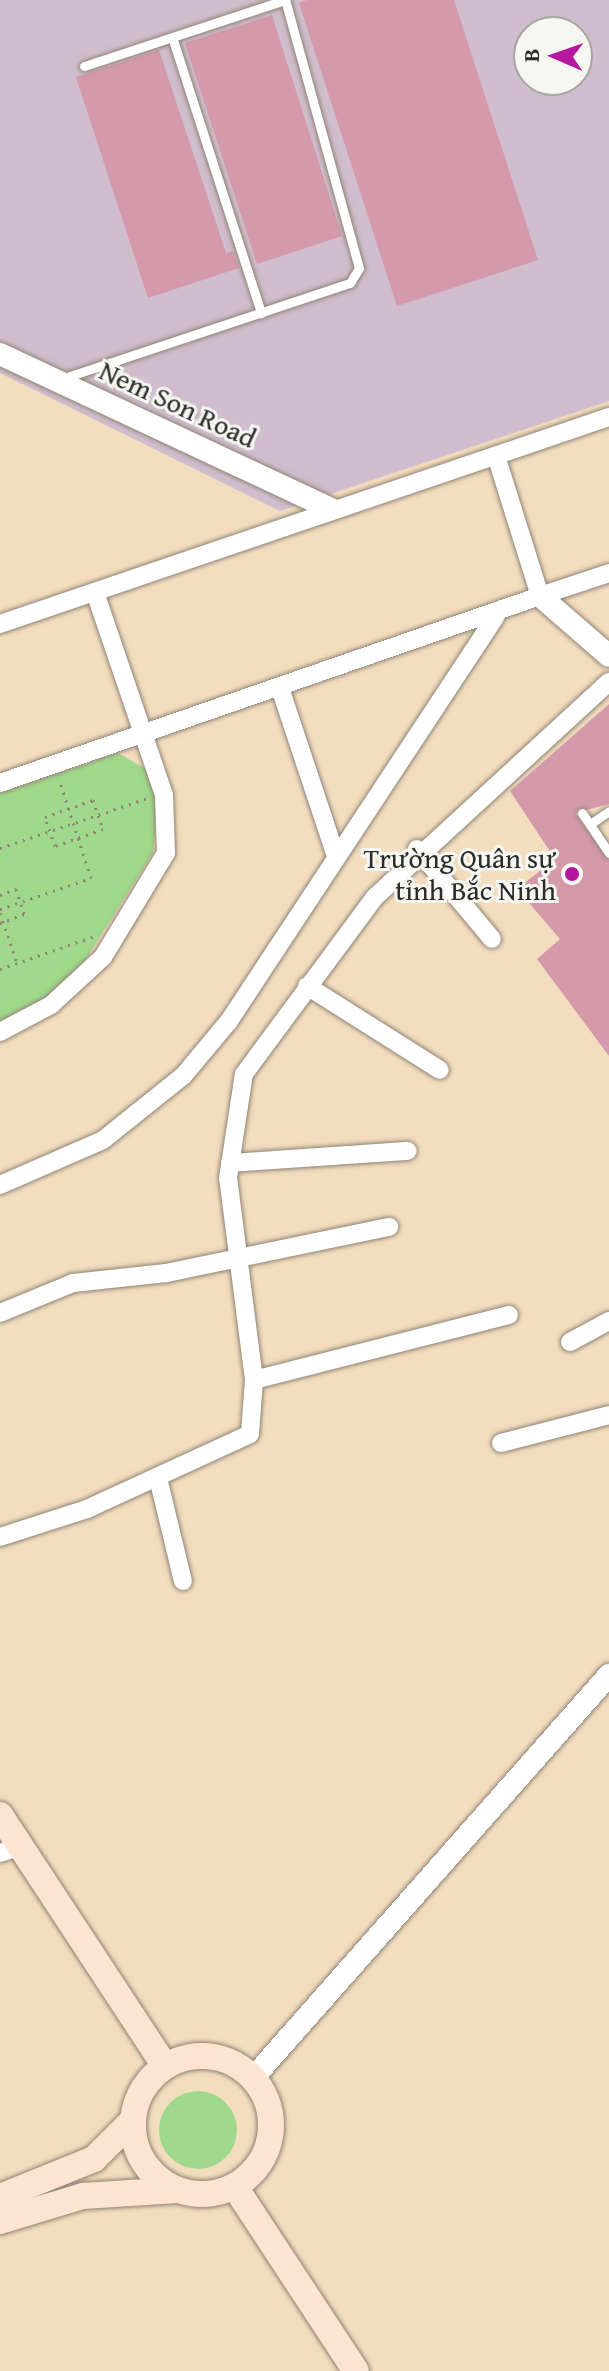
<!DOCTYPE html>
<meta charset="utf-8">
<style>
body{margin:0}
#map{position:relative;width:609px;height:2371px;overflow:hidden;background:#f3ddbf;font-family:"Gentium Book Plus",serif}
div>[style]{position:absolute}
.industrial>*{inset:0;background:#d0bdcd}
.green>*{inset:0;background:#a0d98b}
.round{border-radius:50%}
.building>*{inset:0;background:#d499ab}
.path>*{height:3px;margin-top:-1.5px;transform-origin:0;background:repeating-linear-gradient(90deg,#8f8475 0 2px,transparent 0 8px)}
.roads{filter:drop-shadow(0 0 2px #8f8475) drop-shadow(0 0 2px #8f8475)}
.service>*{height:9px;margin:-4.5px;padding:0 4.5px;transform-origin:4.5px;border-radius:4.5px;background:#fff}
.minor>*{height:18px;margin:-9px;padding:0 9px;transform-origin:9px;border-radius:9px;background:#fff}
.tertiary>*{height:22px;margin:-11px;padding:0 11px;transform-origin:11px;border-radius:11px;background:#fff}
.secondary>*{height:26px;margin:-13px;padding:0 13px;transform-origin:13px;border-radius:13px;background:#fde4d1}
.secondary>.ring{margin:-13px;padding:0;box-sizing:content-box;background:none;border:26px solid #fde4d1;border-radius:50%}
.dots>*{width:22px;height:22px;translate:-50% -50%;box-sizing:border-box;border:4px solid #f6f6f2;border-radius:50%}
span{translate:-50% -50%;white-space:nowrap;text-align:center;line-height:1.15;-webkit-text-stroke:6px #f6f6f2;paint-order:stroke}
.street-label{font-size:28px;color:#2b2b2b}
.poi-label{font-size:28px;color:#2b2b2b}
.right{translate:-100% -50%;text-align:right}
.north{position:absolute;left:513px;top:16px;width:80px;height:80px;box-sizing:border-box;background:#f6f6f2;border:2px solid #a5a5a2;border-radius:50%;rotate:272deg;font-size:22px;font-weight:700;line-height:32px;text-align:center;color:#2b2b2b}
.north::after{content:'';display:block;margin:auto;width:28px;height:36px;background:#b5179e;clip-path:polygon(50% 0,100% 100%,50% 72%,0 100%)}
</style>
<div id="map">
<div class="industrial">
<div style="clip-path:polygon(evenodd,0 0,609px 0,609px 401px,280px 511px,0 373px,0 0,529px 32px,577px 32px,577px 80px,529px 80px,529px 32px)"></div>
</div>
<div class="green">
<div style="clip-path:polygon(118px 753px,146px 769px,158px 804px,153px 853px,82px 965px,45px 998px,0 1022px,0 793px)"></div>
<div class="round" style="left:159px;top:2091px;width:78px;height:78px"></div>
</div>
<div class="building">
<div style="clip-path:polygon(307px 0,454px 0,538px 260px,397px 306px,299px 3px)"></div>
<div style="clip-path:polygon(272px 15px,342px 236px,257px 264px,185px 43px)"></div>
<div style="clip-path:polygon(159px 50px,226px 253px,233px 251px,239px 268px,148px 298px,76px 77px)"></div>
<div style="clip-path:polygon(609px 704px,609px 804px,575px 813px,609px 860px,609px 1056px,537px 959px,560px 939px,517px 889px,555px 859px,510px 791px)"></div>
</div>
<div class="path">
<div style="left:93px;top:800px;width:31px;rotate:71deg"></div>
<div style="left:103px;top:829px;width:51px;rotate:160.5deg"></div>
<div style="left:55px;top:846px;width:31px;rotate:-109deg"></div>
<div style="left:45px;top:817px;width:51px;rotate:-19.5deg"></div>
<div style="left:0;top:848px;width:156px;rotate:-18.7deg"></div>
<div style="left:0;top:895px;width:17px;rotate:-21deg"></div>
<div style="left:16px;top:889px;width:26px;rotate:72deg"></div>
<div style="left:24px;top:914px;width:26px;rotate:159deg"></div>
<div style="left:0;top:909px;width:96px;rotate:-18.8deg"></div>
<div style="left:91px;top:878px;width:104px;rotate:-107.9deg"></div>
<div style="left:0;top:913px;width:53px;rotate:71.2deg"></div>
<div style="left:0;top:969px;width:101px;rotate:-19.2deg"></div>
</div>
<div class="roads">
<div class="service">
<div style="left:173px;top:40px;width:287px;rotate:72.1deg"></div>
<div style="left:84px;top:66px;width:212px;rotate:-18.2deg"></div>
<div style="left:64px;top:378px;width:301px;rotate:-18.4deg"></div>
<div style="left:350px;top:283px;width:17px;rotate:-59deg"></div>
<div style="left:359px;top:268px;width:278px;rotate:-105.4deg"></div>
<div style="left:582px;top:813px;width:48px;rotate:56deg"></div>
<div style="left:590px;top:824px;width:23px;rotate:-34deg"></div>
</div>
<div class="minor">
<div style="left:540px;top:596px;width:73px;rotate:-18.4deg"></div>
<div style="left:0;top:624px;width:643px;rotate:-18.77deg"></div>
<div style="left:281px;top:691px;width:174px;rotate:71.6deg"></div>
<div style="left:0;top:783px;width:571px;rotate:-19.1deg"></div>
<div style="left:540px;top:596px;width:147px;rotate:-107.4deg"></div>
<div style="left:417px;top:849px;width:117px;rotate:50.2deg"></div>
<div style="left:307px;top:986px;width:157px;rotate:32.3deg"></div>
<div style="left:0;top:1032px;width:58px;rotate:-27.9deg"></div>
<div style="left:51px;top:1005px;width:71px;rotate:-42.7deg"></div>
<div style="left:103px;top:957px;width:122px;rotate:-58.8deg"></div>
<div style="left:166px;top:853px;width:58px;rotate:-92deg"></div>
<div style="left:164px;top:795px;width:214px;rotate:-108.8deg"></div>
<div style="left:230px;top:1163px;width:178px;rotate:-3.9deg"></div>
<div style="left:0;top:1185px;width:112px;rotate:-23.6deg"></div>
<div style="left:103px;top:1140px;width:102px;rotate:-38.7deg"></div>
<div style="left:183px;top:1076px;width:72px;rotate:-50.1deg"></div>
<div style="left:229px;top:1021px;width:484px;rotate:-56.6deg"></div>
<div style="left:0;top:1313px;width:79px;rotate:-22.3deg"></div>
<div style="left:73px;top:1283px;width:94px;rotate:-6.1deg"></div>
<div style="left:166px;top:1273px;width:228px;rotate:-11.7deg"></div>
<div style="left:570px;top:1342px;width:44px;rotate:-28.3deg"></div>
<div style="left:254px;top:1380px;width:263px;rotate:-14.3deg"></div>
<div style="left:501px;top:1443px;width:112px;rotate:-14.5deg"></div>
<div style="left:158px;top:1478px;width:106px;rotate:76.4deg"></div>
<div style="left:0;top:1537px;width:91px;rotate:-17.8deg"></div>
<div style="left:87px;top:1509px;width:179px;rotate:-24.7deg"></div>
<div style="left:250px;top:1434px;width:54px;rotate:-85.8deg"></div>
<div style="left:254px;top:1380px;width:204px;rotate:-97.3deg"></div>
<div style="left:228px;top:1178px;width:105px;rotate:-81.3deg"></div>
<div style="left:244px;top:1074px;width:220px;rotate:-53.5deg"></div>
<div style="left:375px;top:897px;width:318px;rotate:-42.6deg"></div>
<div style="left:0;top:1853px;width:19px;rotate:-18deg"></div>
</div>
<div class="tertiary">
<div style="left:0;top:354px;width:365px;rotate:25.1deg"></div>
<div style="left:540px;top:596px;width:91px;rotate:41deg"></div>
<div style="left:253px;top:2078px;width:538px;rotate:-48.54deg"></div>
</div>
<div class="secondary">
<div style="left:0;top:1815px;width:300px;rotate:56.7deg"></div>
<div class="ring" style="left:133px;top:2056px;width:112px;height:112px"></div>
<div style="left:235px;top:2187px;width:220px;rotate:56.7deg"></div>
<div style="left:0;top:2197px;width:101px;rotate:-22deg"></div>
<div style="left:94px;top:2159px;width:55px;rotate:-45deg"></div>
<div style="left:0;top:2221px;width:87px;rotate:-16.8deg"></div>
<div style="left:83px;top:2196px;width:94px;rotate:-3.7deg"></div>
</div>
</div>
<div class="dots">
<div style="left:572px;top:874px;background:#b5179e"></div>
</div>
<div class="street-label">
<span style="left:178px;top:404px;rotate:25deg">Nem Son Road</span>
</div>
<div class="poi-label">
<span class="right" style="left:556px;top:874px">Trường Quân sự<br>tỉnh Bắc Ninh</span>
</div>
<div class="north">B</div>
</div>
